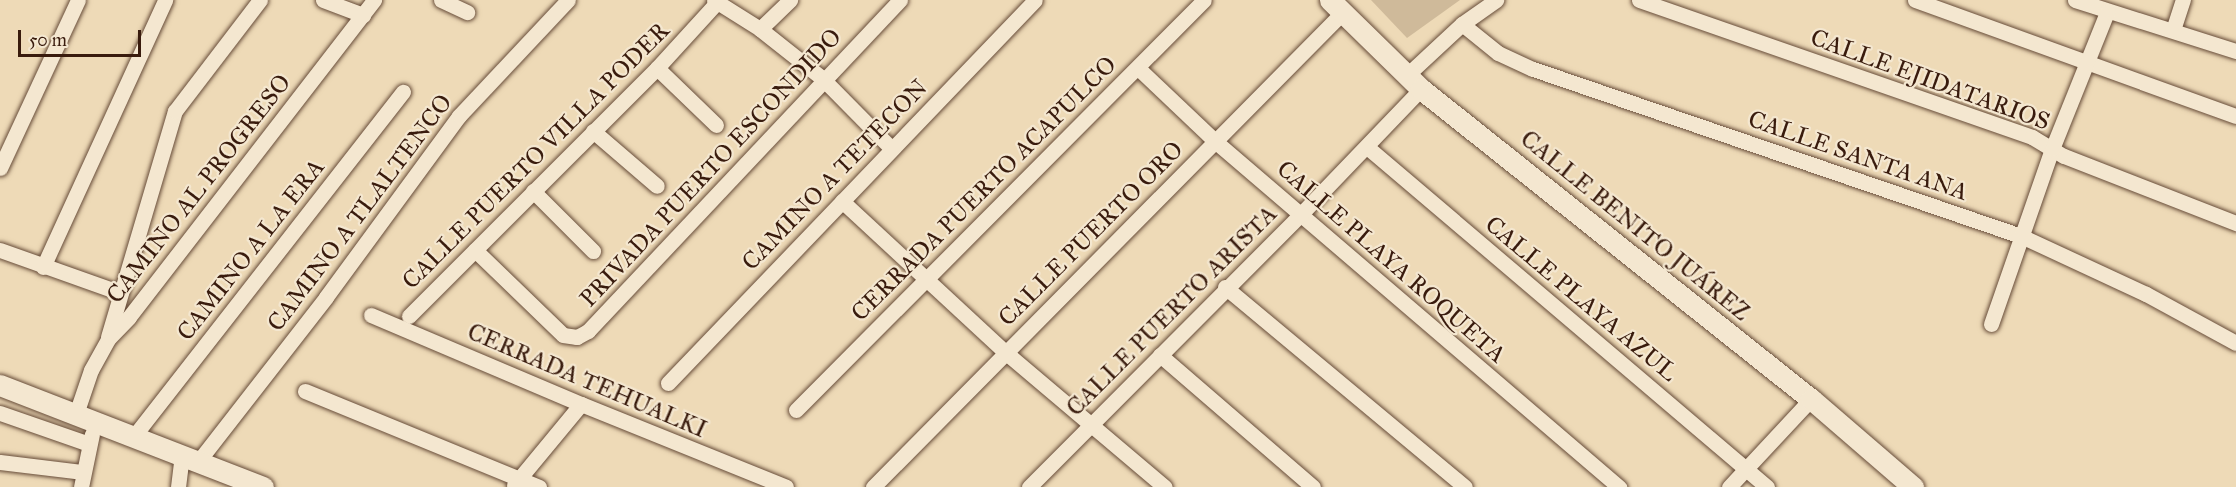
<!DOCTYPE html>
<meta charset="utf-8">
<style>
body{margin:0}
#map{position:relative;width:2236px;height:487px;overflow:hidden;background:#eedab7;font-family:"IM FELL Great Primer",serif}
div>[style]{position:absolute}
.green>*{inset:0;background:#cfba9a}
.roads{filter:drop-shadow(0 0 2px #664b38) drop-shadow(0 0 2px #664b38)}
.street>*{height:15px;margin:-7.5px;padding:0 7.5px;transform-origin:7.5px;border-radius:7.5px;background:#f4e7d0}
.secondary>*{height:21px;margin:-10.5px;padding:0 10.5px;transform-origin:10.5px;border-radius:10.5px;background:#f4e7d0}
span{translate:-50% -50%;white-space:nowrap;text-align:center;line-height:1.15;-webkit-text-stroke:4.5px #f4e7d0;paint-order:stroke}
.street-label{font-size:24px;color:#391b0d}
.scale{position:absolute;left:18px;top:30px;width:123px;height:27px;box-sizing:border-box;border:3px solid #391b0d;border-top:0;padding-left:8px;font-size:18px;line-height:21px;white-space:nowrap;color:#391b0d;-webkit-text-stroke:4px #f4e7d0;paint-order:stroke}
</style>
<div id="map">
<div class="green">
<div style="clip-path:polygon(1371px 0,1460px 0,1407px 38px)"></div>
</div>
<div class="roads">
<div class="street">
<div style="left:323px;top:0;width:43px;rotate:20.6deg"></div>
<div style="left:441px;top:0;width:29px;rotate:25deg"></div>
<div style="left:714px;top:0;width:54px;rotate:32.2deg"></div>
<div style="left:760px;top:29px;width:80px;rotate:38.4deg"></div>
<div style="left:823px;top:79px;width:97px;rotate:45.4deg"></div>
<div style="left:1639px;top:0;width:416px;rotate:19.2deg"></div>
<div style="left:2032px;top:137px;width:37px;rotate:31deg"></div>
<div style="left:2064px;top:156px;width:185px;rotate:21.3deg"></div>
<div style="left:1915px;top:0;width:341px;rotate:19.9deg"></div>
<div style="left:2075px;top:0;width:169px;rotate:17.6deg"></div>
<div style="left:1462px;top:24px;width:46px;rotate:38.9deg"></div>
<div style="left:1498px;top:53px;width:38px;rotate:25deg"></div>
<div style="left:1533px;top:69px;width:516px;rotate:18.89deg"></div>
<div style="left:2021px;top:236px;width:138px;rotate:24.9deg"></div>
<div style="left:2146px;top:294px;width:102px;rotate:28.6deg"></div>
<div style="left:760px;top:29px;width:42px;rotate:-44deg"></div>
<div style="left:2173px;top:30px;width:32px;rotate:-72deg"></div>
<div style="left:657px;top:68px;width:82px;rotate:44deg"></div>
<div style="left:1138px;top:68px;width:108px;rotate:43.5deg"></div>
<div style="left:1216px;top:142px;width:531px;rotate:40.57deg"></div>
<div style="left:1406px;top:76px;width:76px;rotate:-42.9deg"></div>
<div style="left:1462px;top:24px;width:42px;rotate:-35.2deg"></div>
<div style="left:593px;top:131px;width:84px;rotate:40.7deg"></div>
<div style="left:1367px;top:147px;width:525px;rotate:40.36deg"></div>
<div style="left:0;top:168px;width:185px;rotate:-65.1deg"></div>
<div style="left:533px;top:191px;width:85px;rotate:45deg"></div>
<div style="left:842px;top:201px;width:222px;rotate:42.8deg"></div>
<div style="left:1005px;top:352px;width:209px;rotate:40.2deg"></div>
<div style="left:0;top:250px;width:128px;rotate:19.6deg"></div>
<div style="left:475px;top:250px;width:122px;rotate:44deg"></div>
<div style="left:563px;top:335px;width:14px;rotate:8deg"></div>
<div style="left:577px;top:337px;width:13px;rotate:-29deg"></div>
<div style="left:588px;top:331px;width:455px;rotate:-46.7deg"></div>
<div style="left:43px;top:267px;width:294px;rotate:-65.4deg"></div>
<div style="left:1225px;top:287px;width:312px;rotate:39.8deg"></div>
<div style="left:371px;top:315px;width:228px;rotate:23deg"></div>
<div style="left:581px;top:404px;width:221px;rotate:22deg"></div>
<div style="left:409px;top:316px;width:351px;rotate:-45deg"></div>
<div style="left:657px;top:68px;width:92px;rotate:-47.6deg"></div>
<div style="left:1991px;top:324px;width:185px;rotate:-70.8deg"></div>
<div style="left:2052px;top:149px;width:148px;rotate:-68.1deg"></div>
<div style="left:108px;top:337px;width:236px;rotate:-73.5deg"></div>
<div style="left:175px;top:111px;width:140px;rotate:-52.6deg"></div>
<div style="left:1160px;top:355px;width:202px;rotate:40.8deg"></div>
<div style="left:668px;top:383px;width:530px;rotate:-46.22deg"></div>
<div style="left:305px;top:391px;width:253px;rotate:22.3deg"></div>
<div style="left:796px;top:410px;width:578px;rotate:-45.14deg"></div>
<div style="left:0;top:413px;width:94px;rotate:19.2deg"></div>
<div style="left:76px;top:414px;width:46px;rotate:-71.2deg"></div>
<div style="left:91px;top:370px;width:35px;rotate:-61deg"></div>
<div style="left:108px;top:339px;width:30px;rotate:-46deg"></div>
<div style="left:129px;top:317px;width:401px;rotate:-52.3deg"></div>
<div style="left:134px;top:436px;width:437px;rotate:-52deg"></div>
<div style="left:0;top:462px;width:84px;rotate:6.9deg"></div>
<div style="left:197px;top:463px;width:210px;rotate:-52.1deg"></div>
<div style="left:326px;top:297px;width:225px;rotate:-53.7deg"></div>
<div style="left:459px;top:116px;width:159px;rotate:-46.8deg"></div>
<div style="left:514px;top:485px;width:105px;rotate:-50.4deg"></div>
<div style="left:81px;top:487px;width:54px;rotate:-78.3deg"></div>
<div style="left:178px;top:487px;width:31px;rotate:-83deg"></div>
<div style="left:873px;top:487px;width:667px;rotate:-45.3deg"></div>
<div style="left:1029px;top:487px;width:385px;rotate:-45.1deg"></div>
<div style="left:1301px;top:214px;width:173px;rotate:-46.2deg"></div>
<div style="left:1729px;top:487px;width:120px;rotate:-47deg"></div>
</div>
<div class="secondary">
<div style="left:1330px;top:0;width:127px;rotate:44.4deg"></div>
<div style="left:1421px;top:89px;width:498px;rotate:38.5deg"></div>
<div style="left:1811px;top:399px;width:135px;rotate:40.8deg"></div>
<div style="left:0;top:385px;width:282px;rotate:21.2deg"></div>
</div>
</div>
<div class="street-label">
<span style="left:1930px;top:80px;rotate:20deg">CALLE EJIDATARIOS</span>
<span style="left:536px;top:156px;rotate:-45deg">CALLE PUERTO VILLA PODER</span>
<span style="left:1858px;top:156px;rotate:19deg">CALLE SANTA ANA</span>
<span style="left:711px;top:168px;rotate:-47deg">PRIVADA PUERTO ESCONDIDO</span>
<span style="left:835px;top:175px;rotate:-46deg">CAMINO A TETECON</span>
<span style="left:199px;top:189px;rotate:-52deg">CAMINO AL PROGRESO</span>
<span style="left:984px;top:189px;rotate:-45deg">CERRADA PUERTO ACAPULCO</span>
<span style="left:360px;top:213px;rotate:-53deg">CAMINO A TLALTENCO</span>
<span style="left:1635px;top:226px;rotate:39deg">CALLE BENITO JUÁREZ</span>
<span style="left:1091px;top:234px;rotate:-45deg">CALLE PUERTO ORO</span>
<span style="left:251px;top:250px;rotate:-52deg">CAMINO A LA ERA</span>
<span style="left:1391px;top:262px;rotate:41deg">CALLE PLAYA ROQUETA</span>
<span style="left:1581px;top:299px;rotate:40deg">CALLE PLAYA AZUL</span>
<span style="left:1172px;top:311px;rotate:-45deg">CALLE PUERTO ARISTA</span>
<span style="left:587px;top:381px;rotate:23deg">CERRADA TEHUALKI</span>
</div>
<div class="scale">50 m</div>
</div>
